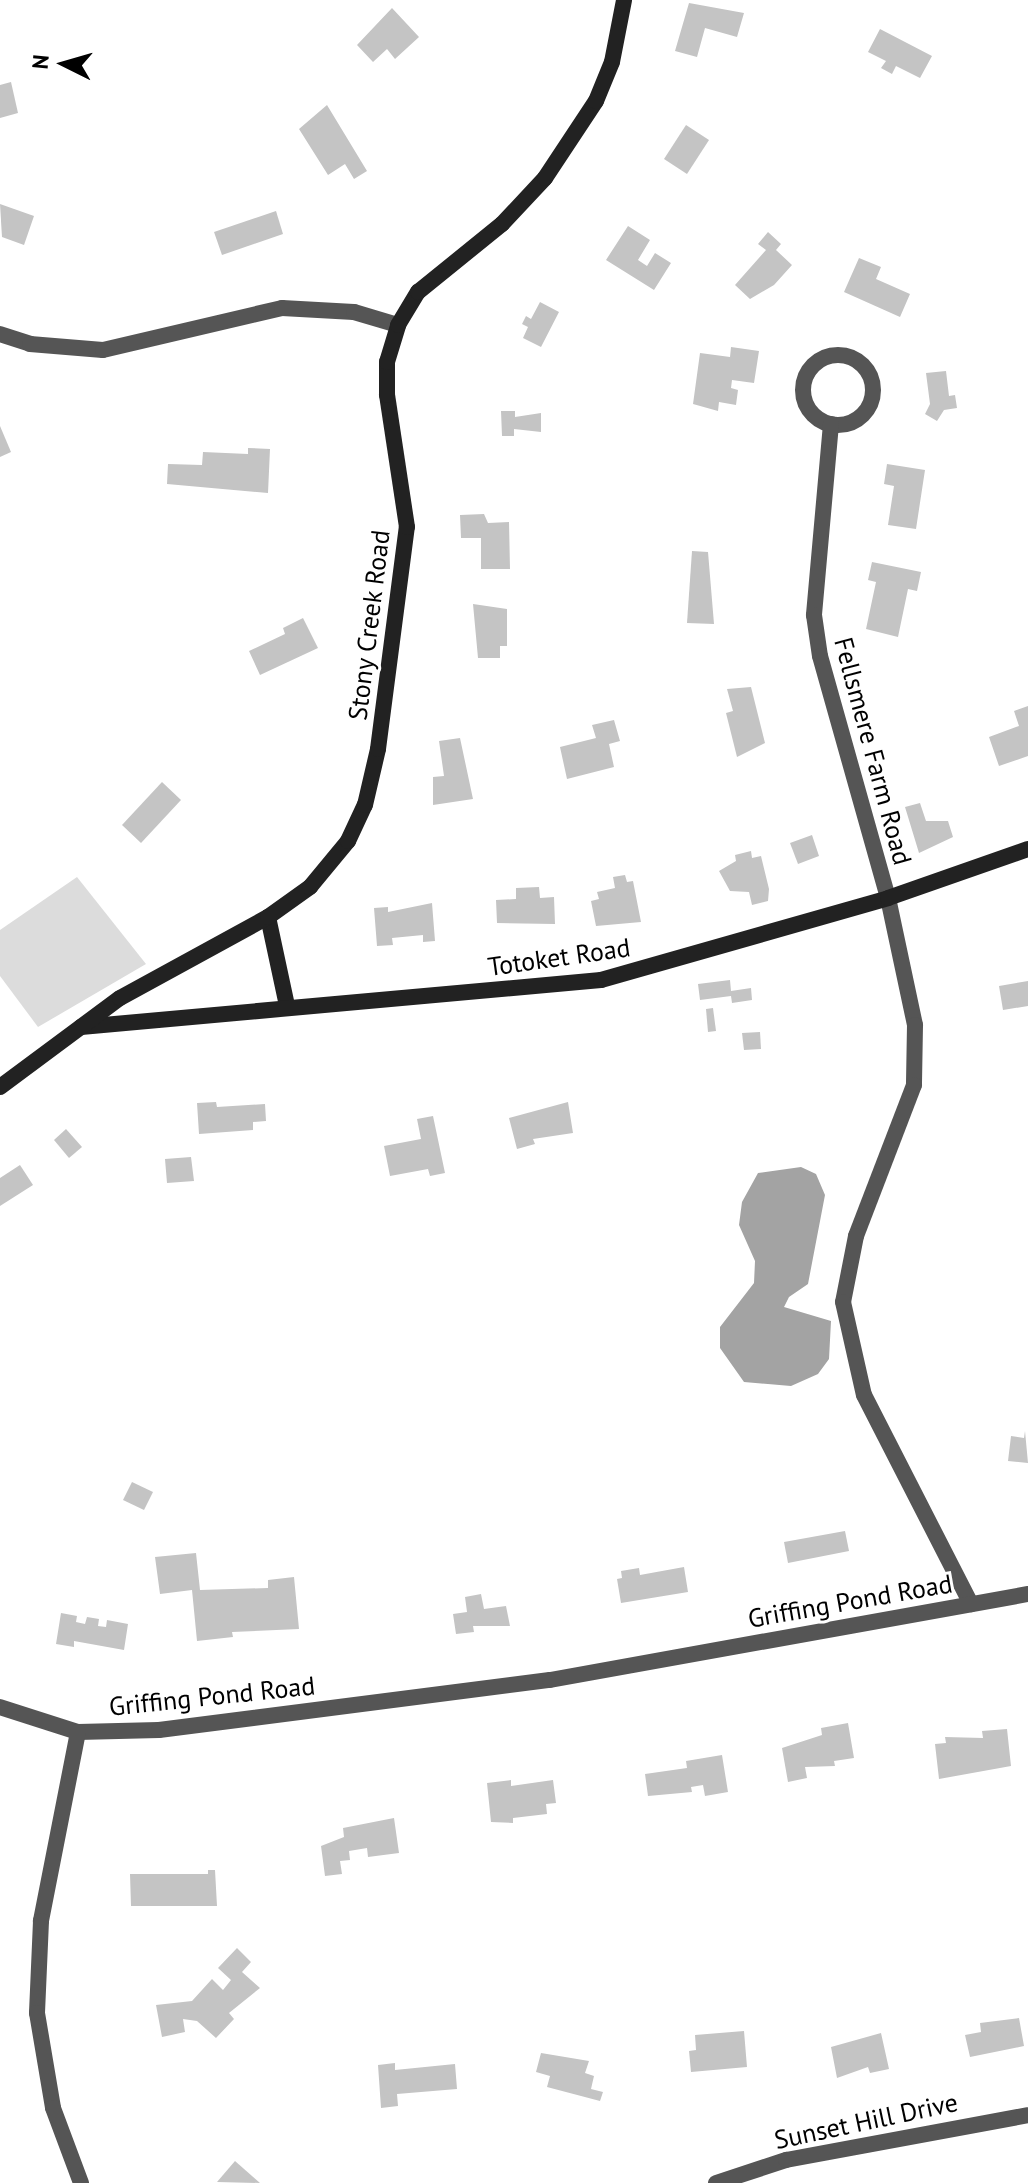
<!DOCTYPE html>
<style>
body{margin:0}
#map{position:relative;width:1028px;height:2183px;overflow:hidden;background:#fff;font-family:"PT Sans",sans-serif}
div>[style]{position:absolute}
.green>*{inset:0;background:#dcdcdc}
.water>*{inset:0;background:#a3a3a3}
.building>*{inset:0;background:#c4c4c4}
.street>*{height:16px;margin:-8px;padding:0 8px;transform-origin:8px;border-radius:8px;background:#555}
.street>.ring{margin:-8px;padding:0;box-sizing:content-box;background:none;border:16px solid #555;border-radius:50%}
.secondary>*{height:16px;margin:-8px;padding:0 8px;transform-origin:8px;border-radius:8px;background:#222}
span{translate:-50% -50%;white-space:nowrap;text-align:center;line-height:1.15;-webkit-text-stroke:6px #fff;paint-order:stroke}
.street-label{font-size:26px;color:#000}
.north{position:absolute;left:24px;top:24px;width:80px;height:80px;-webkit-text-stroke:6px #fff;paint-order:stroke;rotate:275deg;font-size:22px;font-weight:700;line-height:32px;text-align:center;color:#000}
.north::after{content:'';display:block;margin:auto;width:28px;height:36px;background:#000;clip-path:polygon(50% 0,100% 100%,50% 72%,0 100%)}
</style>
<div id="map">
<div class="green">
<div style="clip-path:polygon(77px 877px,146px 964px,38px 1027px,0 976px,0 930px)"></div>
</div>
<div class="water">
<div style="clip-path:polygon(801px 1167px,816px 1174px,825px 1195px,808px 1284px,789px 1297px,784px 1307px,831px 1321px,829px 1359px,818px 1374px,791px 1386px,744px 1382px,720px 1348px,720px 1327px,754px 1283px,755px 1261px,739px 1225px,742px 1202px,758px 1173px)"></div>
</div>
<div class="building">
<div style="clip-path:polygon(689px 3px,744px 13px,737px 37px,705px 28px,697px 57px,675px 51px)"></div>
<div style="clip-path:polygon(392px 8px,419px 37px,395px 59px,387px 49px,373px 62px,357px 45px)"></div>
<div style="clip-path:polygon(880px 29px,932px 56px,920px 78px,896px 66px,892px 74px,881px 68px,886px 61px,868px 52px)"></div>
<div style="clip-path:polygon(11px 82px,18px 113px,0 118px,0 85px)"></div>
<div style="clip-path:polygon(327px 105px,367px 171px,354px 179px,345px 164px,328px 175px,299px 129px)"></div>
<div style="clip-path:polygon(686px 125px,709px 140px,687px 174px,664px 159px)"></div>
<div style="clip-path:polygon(0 204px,34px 216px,24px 245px,2px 237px)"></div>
<div style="clip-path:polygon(276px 211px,283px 234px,222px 255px,214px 232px)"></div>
<div style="clip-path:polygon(628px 226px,650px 240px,638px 260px,647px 266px,655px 253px,671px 263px,654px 290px,606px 260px)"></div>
<div style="clip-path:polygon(768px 232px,781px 244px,776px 250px,792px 265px,774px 285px,750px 299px,735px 285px,766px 250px,758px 244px)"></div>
<div style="clip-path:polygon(859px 258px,881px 267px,876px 279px,910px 294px,900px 317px,844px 292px)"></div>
<div style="clip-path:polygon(540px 302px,559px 312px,541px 347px,523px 338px,528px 327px,522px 324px,526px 316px,531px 319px)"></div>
<div style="clip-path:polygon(731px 347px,759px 351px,754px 383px,732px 380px,731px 388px,738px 390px,736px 405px,719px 402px,718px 411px,693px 404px,700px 353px,730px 357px)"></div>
<div style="clip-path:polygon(946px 371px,949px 396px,955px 395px,957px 408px,944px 410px,937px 421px,925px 414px,930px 404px,926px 373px)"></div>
<div style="clip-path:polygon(501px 411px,515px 411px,515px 417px,541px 413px,541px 432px,514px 429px,514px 436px,502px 436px)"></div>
<div style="clip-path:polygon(0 426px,11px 452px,0 457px)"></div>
<div style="clip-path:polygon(248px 448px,270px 449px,268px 493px,167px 484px,168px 464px,202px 465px,203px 452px,248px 454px)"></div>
<div style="clip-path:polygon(887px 464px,925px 470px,916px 529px,888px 525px,894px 486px,884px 484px)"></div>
<div style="clip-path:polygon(484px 514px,488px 523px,509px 522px,510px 569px,481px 569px,481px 538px,461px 538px,460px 515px)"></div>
<div style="clip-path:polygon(692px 551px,708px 552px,714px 624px,687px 623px)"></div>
<div style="clip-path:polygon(872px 562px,921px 572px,917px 591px,908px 589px,898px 637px,866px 629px,876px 582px,868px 580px)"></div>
<div style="clip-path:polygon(473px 604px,507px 609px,507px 646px,500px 646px,500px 658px,478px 658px)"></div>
<div style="clip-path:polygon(303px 618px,318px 648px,260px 675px,249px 651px,285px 634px,283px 628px)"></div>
<div style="clip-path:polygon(751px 687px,765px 743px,737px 757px,726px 713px,733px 711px,727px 689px)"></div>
<div style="clip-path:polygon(1028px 706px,1028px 756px,999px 766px,989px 737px,1019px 726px,1014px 711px)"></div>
<div style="clip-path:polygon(614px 720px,620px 741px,609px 744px,614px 767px,567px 779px,560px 747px,596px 738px,592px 725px)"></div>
<div style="clip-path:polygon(460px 738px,473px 799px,433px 805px,433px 777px,444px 776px,439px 741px)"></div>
<div style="clip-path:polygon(162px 782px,181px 800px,141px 843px,122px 825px)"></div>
<div style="clip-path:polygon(920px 803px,926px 821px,948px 821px,953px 837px,919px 853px,905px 807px)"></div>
<div style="clip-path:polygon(812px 835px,819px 856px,798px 864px,790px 843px)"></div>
<div style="clip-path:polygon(751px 851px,752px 858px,761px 856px,769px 889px,768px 901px,752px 905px,749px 892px,730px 891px,719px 871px,736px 861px,735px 855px)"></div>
<div style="clip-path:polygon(625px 875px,627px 882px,633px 881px,641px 922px,596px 926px,591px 901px,599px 899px,597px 892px,615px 888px,613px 877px)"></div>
<div style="clip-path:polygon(539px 887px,540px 898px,554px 897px,555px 924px,497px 923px,496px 900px,516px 899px,516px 888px)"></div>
<div style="clip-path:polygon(432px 903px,435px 941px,423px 942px,423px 935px,392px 938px,393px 945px,377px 946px,374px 908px,388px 907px,388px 912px)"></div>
<div style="clip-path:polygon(730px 980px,731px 991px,751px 988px,752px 1000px,732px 1003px,731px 996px,700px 1000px,698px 984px)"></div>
<div style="clip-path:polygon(1028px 981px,1028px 1006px,1003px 1010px,999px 986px)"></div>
<div style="clip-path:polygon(713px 1008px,716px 1031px,708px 1032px,706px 1009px)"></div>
<div style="clip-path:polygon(760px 1032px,761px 1049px,744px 1050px,742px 1033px)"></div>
<div style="clip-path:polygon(216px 1102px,217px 1107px,265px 1104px,266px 1121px,253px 1122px,253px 1130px,199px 1134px,197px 1103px)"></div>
<div style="clip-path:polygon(568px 1102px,573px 1133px,533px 1139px,535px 1144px,517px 1149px,509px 1118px)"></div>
<div style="clip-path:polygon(433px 1116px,445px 1173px,430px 1176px,428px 1169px,390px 1176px,384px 1146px,421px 1139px,417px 1119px)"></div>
<div style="clip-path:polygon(66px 1129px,82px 1147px,69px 1158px,54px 1140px)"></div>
<div style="clip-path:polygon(191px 1157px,194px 1181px,167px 1183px,165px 1159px)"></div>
<div style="clip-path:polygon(20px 1165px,33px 1185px,0 1206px,0 1178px)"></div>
<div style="clip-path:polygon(1025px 1431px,1028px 1463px,1008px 1461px,1011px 1436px,1024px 1438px)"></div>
<div style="clip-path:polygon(132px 1482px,153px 1492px,144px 1510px,123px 1500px)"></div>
<div style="clip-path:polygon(845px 1531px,849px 1551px,788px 1563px,784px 1542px)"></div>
<div style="clip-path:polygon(196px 1553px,200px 1590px,268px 1588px,268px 1580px,294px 1577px,299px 1629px,232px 1632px,233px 1637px,197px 1641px,192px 1590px,160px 1594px,155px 1557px)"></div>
<div style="clip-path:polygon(684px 1567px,688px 1592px,621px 1603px,617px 1579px,622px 1578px,621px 1571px,639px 1568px,640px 1575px)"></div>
<div style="clip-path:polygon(481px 1594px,484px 1609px,506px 1606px,510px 1626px,473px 1626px,474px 1632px,456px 1634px,453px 1614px,467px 1612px,465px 1597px)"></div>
<div style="clip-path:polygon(61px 1613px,77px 1616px,76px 1622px,85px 1624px,87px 1617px,99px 1619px,98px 1626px,106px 1627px,107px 1620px,128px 1624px,124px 1650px,74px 1641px,74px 1647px,56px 1644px)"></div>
<div style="clip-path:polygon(848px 1723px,854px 1758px,834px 1761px,835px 1766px,805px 1767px,807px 1778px,788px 1782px,782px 1748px,822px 1735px,821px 1728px)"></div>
<div style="clip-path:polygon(1007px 1729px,1011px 1766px,939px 1779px,935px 1744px,946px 1743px,945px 1737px,983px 1738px,982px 1731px)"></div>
<div style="clip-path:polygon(722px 1755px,728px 1792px,705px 1796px,703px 1785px,691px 1787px,692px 1792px,648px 1796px,645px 1774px,687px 1768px,686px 1761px)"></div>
<div style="clip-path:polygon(511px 1780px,511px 1786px,553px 1780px,556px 1803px,546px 1804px,547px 1814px,513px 1818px,513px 1823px,491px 1822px,487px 1783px)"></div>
<div style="clip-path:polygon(394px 1818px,399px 1853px,368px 1857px,367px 1848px,349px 1851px,350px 1860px,340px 1861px,342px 1874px,325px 1876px,321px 1846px,344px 1837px,343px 1828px)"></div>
<div style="clip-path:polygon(208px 1870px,215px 1870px,217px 1906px,131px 1906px,130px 1874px,208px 1874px)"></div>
<div style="clip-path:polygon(237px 1948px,251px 1962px,242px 1972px,260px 1988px,229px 2013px,234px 2019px,216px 2038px,197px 2021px,183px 2019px,185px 2032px,162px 2037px,156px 2005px,192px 2001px,212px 1979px,223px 1990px,231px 1980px,218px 1968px)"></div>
<div style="clip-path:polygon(1019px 2018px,1024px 2046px,970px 2057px,965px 2035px,981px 2032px,980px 2023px)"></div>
<div style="clip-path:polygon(744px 2031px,747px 2067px,691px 2072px,689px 2051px,696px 2050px,695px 2035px)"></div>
<div style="clip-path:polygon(881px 2033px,889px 2069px,870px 2073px,868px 2067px,837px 2078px,831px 2047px)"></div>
<div style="clip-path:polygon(541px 2053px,589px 2061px,585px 2073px,594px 2076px,591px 2089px,603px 2092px,600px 2101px,547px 2087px,550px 2076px,536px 2072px)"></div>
<div style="clip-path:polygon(395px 2063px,395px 2070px,455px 2064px,457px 2089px,397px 2094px,398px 2106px,381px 2108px,378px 2065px)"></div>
<div style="clip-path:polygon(235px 2161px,260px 2183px,217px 2182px)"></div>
</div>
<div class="street">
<div style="left:0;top:334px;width:32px;rotate:18deg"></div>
<div style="left:30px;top:344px;width:73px;rotate:4.7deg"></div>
<div style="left:103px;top:350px;width:184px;rotate:-13.2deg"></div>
<div style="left:282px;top:308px;width:72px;rotate:3.2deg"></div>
<div style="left:354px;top:312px;width:46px;rotate:16.5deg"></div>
<div class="ring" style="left:803px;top:355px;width:54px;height:54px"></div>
<div style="left:831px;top:424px;width:192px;rotate:95.1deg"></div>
<div style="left:814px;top:615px;width:41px;rotate:81.7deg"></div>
<div style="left:820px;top:656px;width:251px;rotate:74.3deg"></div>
<div style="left:888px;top:898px;width:130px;rotate:78deg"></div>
<div style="left:915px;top:1025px;width:60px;rotate:91deg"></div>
<div style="left:914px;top:1085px;width:162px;rotate:111deg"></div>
<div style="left:856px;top:1236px;width:67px;rotate:101.1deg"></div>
<div style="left:843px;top:1302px;width:95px;rotate:77.3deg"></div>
<div style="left:864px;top:1395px;width:235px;rotate:62.9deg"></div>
<div style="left:0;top:1707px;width:82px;rotate:17.8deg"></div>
<div style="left:78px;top:1732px;width:81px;rotate:-1.4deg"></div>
<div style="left:159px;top:1730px;width:394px;rotate:-7.3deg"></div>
<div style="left:550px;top:1680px;width:486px;rotate:-10.2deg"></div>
<div style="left:78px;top:1732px;width:193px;rotate:101.1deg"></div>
<div style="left:41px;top:1921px;width:92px;rotate:92.5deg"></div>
<div style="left:37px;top:2013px;width:96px;rotate:80.4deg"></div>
<div style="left:53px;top:2108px;width:80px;rotate:69.5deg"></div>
<div style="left:716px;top:2183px;width:74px;rotate:-18.2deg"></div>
<div style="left:786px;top:2160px;width:246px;rotate:-10.5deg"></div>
</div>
<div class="secondary">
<div style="left:268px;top:917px;width:91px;rotate:77.9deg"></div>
<div style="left:81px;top:1027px;width:522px;rotate:-5.16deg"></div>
<div style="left:601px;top:980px;width:298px;rotate:-15.9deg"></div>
<div style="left:888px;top:898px;width:148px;rotate:-19.3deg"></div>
<div style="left:0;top:1087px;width:149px;rotate:-36.6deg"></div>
<div style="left:120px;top:998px;width:169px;rotate:-28.7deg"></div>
<div style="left:268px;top:917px;width:52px;rotate:-35.5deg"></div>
<div style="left:310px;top:887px;width:60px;rotate:-50.4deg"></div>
<div style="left:348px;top:841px;width:40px;rotate:-65deg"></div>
<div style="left:365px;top:805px;width:57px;rotate:-76.9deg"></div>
<div style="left:378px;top:749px;width:224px;rotate:-82.6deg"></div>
<div style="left:407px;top:527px;width:134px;rotate:-98.6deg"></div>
<div style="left:387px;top:395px;width:33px;rotate:-90deg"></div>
<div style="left:387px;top:362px;width:39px;rotate:-73deg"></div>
<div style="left:398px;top:325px;width:39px;rotate:-59deg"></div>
<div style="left:418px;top:292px;width:108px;rotate:-39deg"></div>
<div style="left:502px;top:224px;width:63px;rotate:-46.9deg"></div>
<div style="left:545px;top:178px;width:92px;rotate:-56.5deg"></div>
<div style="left:596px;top:101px;width:42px;rotate:-67.7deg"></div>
<div style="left:612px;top:62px;width:63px;rotate:-79deg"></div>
</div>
<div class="street-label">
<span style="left:369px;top:625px;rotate:-83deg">Stony Creek Road</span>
<span style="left:873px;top:751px;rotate:75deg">Fellsmere Farm Road</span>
<span style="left:559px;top:957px;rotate:-8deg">Totoket Road</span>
<span style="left:850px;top:1601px;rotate:-10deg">Griffing Pond Road</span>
<span style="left:212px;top:1696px;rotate:-6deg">Griffing Pond Road</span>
<span style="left:866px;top:2121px;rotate:-12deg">Sunset Hill Drive</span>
</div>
<div class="north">N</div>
</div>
